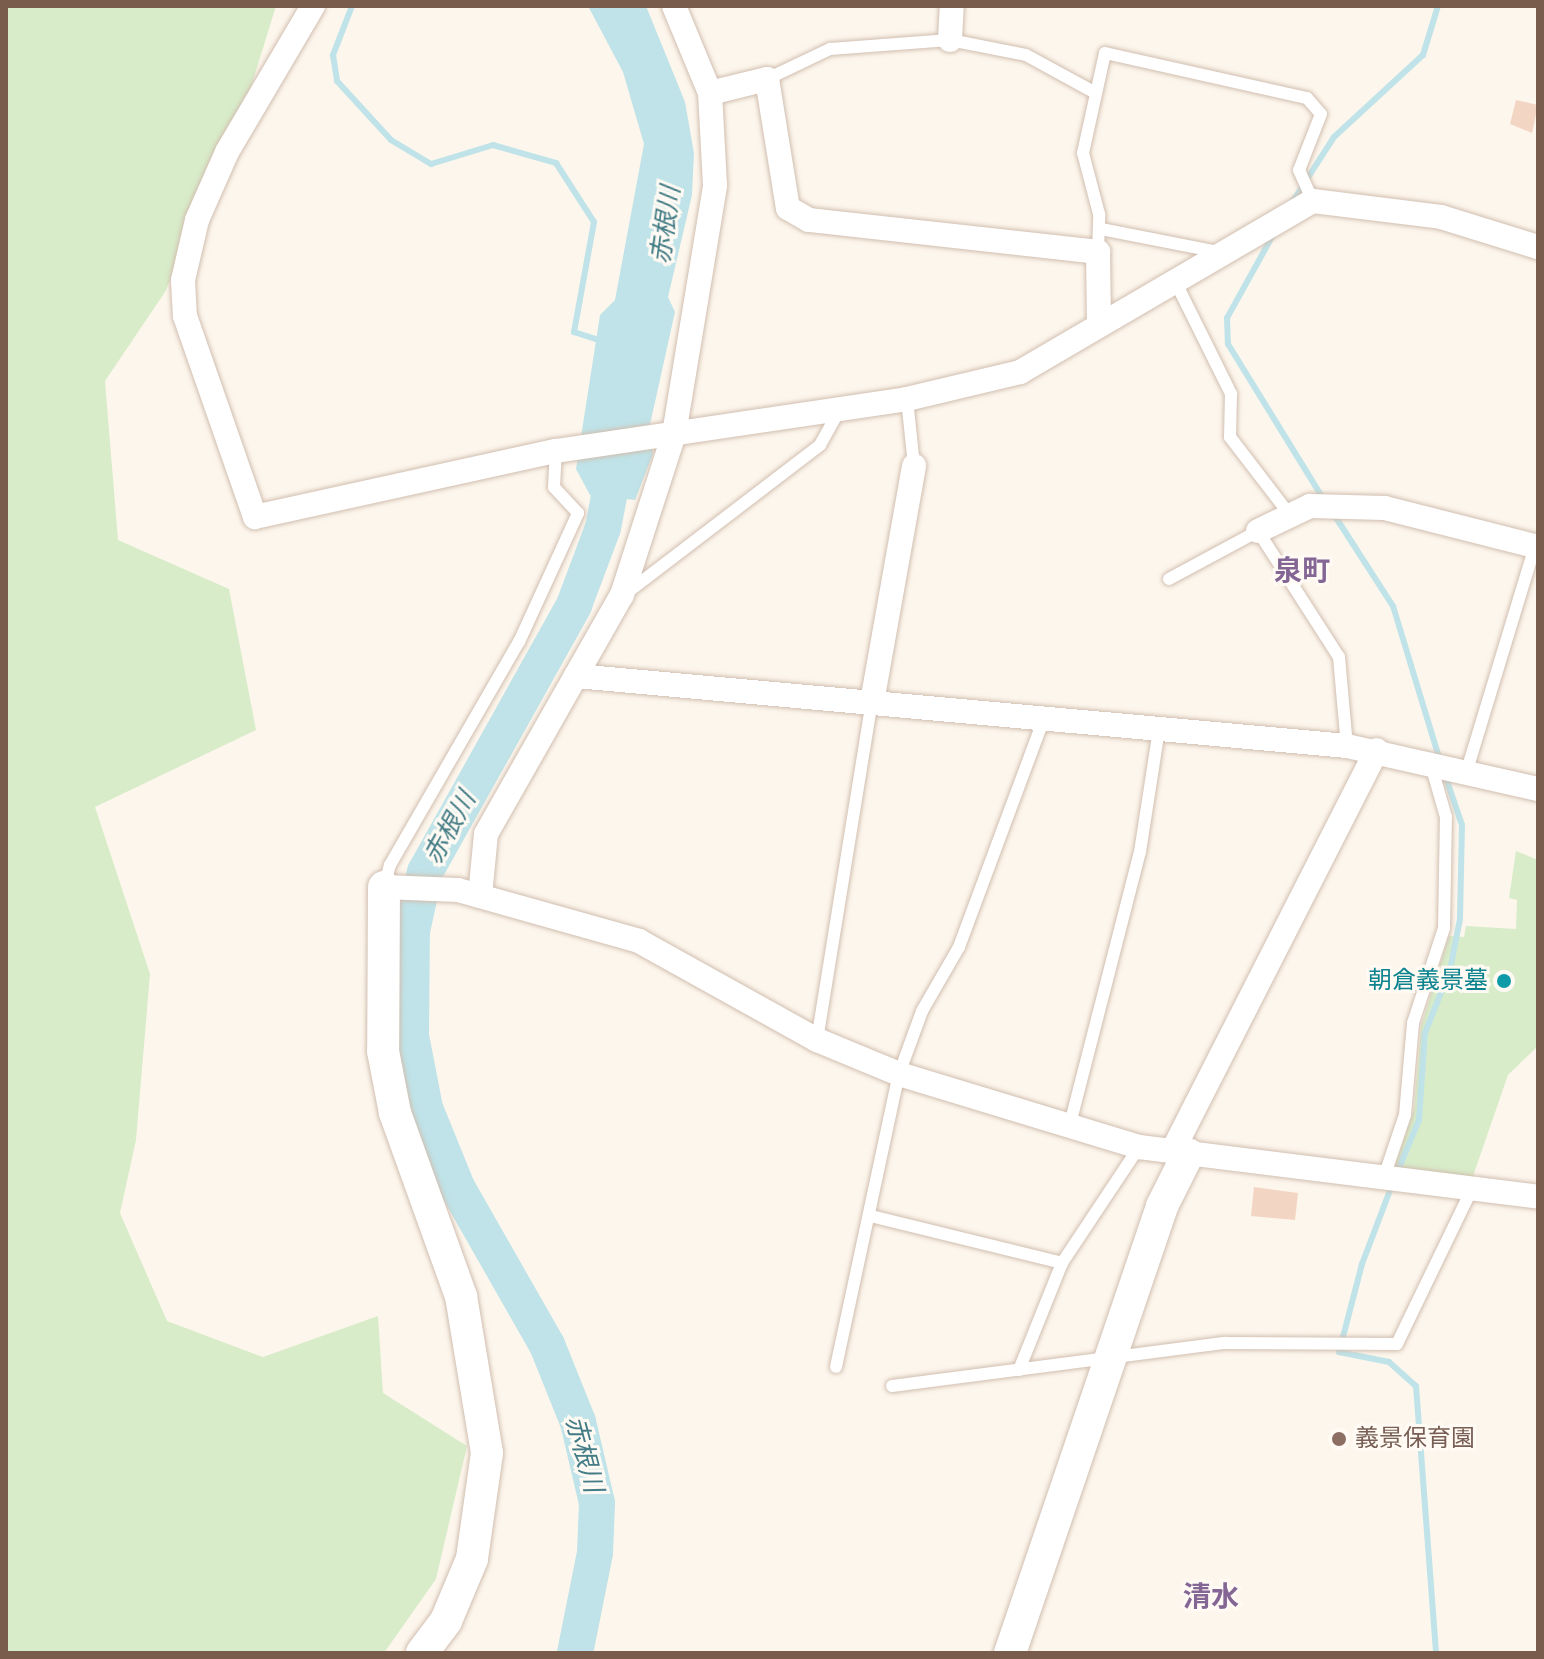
<!DOCTYPE html>
<meta charset="utf-8">
<style>
body{margin:0}
#map{position:relative;width:1544px;height:1659px;overflow:hidden;background:#fdf6ec;font-family:Roboto,"Noto Sans JP",sans-serif}
div>[style]{position:absolute}
.green>*{inset:0;background:#d8ecc9}
.water>*{inset:0;background:#bfe3e8}
.stream>*{height:6px;margin:-3px;padding:0 3px;transform-origin:3px;border-radius:3px;background:#bfe3e8}
.river>*{height:36px;margin:-18px;padding:0 18px;transform-origin:18px;border-radius:18px;background:#bfe3e8}
.building>*{inset:0;background:#f3d5c3}
.roads{filter:drop-shadow(0 0 2px #d1beb0) drop-shadow(0 0 2px #d1beb0)}
.lane>*{height:12px;margin:-6px;padding:0 6px;transform-origin:6px;border-radius:6px;background:#fff}
.street>*{height:24px;margin:-12px;padding:0 12px;transform-origin:12px;border-radius:12px;background:#fff}
.secondary>*{height:32px;margin:-16px;padding:0 16px;transform-origin:16px;border-radius:16px;background:#fff}
.dots>*{width:22px;height:22px;translate:-50% -50%;box-sizing:border-box;border:4px solid #fffaf3;border-radius:50%}
span{translate:-50% -50%;white-space:nowrap;text-align:center;line-height:1.15;-webkit-text-stroke:6px #fffaf3;paint-order:stroke}
.culture-label{font-size:24px;color:#0d838f}
.right{translate:-100% -50%;text-align:right}
.education-label{font-size:24px;color:#785e54}
.left{translate:0 -50%;text-align:left}
.water-label{font-size:26px;color:#437c86;font-style:italic}
.quarter-label{font-size:28px;color:#846695;font-weight:700}
.frame{position:absolute;inset:0;border:8px solid #7a5c4d;pointer-events:none}
</style>
<div id="map">
<div class="green">
<div style="clip-path:polygon(6px 6px,276px 6px,242px 116px,165px 292px,105px 381px,118px 540px,229px 589px,256px 730px,95px 807px,150px 974px,136px 1140px,120px 1213px,167px 1321px,263px 1357px,378px 1316px,383px 1393px,467px 1446px,436px 1579px,384px 1653px,6px 1653px)"></div>
<div style="clip-path:polygon(1516px 851px,1538px 860px,1538px 1046px,1508px 1075px,1472px 1179px,1394px 1169px,1414px 1109px,1421px 1026px,1449px 936px,1464px 937px,1466px 926px,1516px 929px,1517px 900px,1509px 898px)"></div>
</div>
<div class="water">
<div style="clip-path:polygon(588px 6px,646px 6px,685px 102px,694px 153px,692px 195px,668px 297px,675px 312px,649px 429px,653px 454px,635px 500px,590px 495px,576px 469px,600px 315px,615px 300px,644px 144px,623px 72px)"></div>
</div>
<div class="stream">
<div style="left:352px;top:6px;width:53px;rotate:111.2deg"></div>
<div style="left:333px;top:55px;width:26px;rotate:81deg"></div>
<div style="left:337px;top:81px;width:80px;rotate:47.5deg"></div>
<div style="left:391px;top:140px;width:47px;rotate:31deg"></div>
<div style="left:431px;top:164px;width:65px;rotate:-17deg"></div>
<div style="left:493px;top:145px;width:66px;rotate:15.9deg"></div>
<div style="left:556px;top:163px;width:70px;rotate:57.2deg"></div>
<div style="left:594px;top:222px;width:112px;rotate:100.3deg"></div>
<div style="left:574px;top:332px;width:28px;rotate:18deg"></div>
<div style="left:1291px;top:204px;width:80px;rotate:-57.3deg"></div>
<div style="left:1334px;top:137px;width:121px;rotate:-42.7deg"></div>
<div style="left:1423px;top:55px;width:51px;rotate:-73deg"></div>
<div style="left:1273px;top:235px;width:95px;rotate:119deg"></div>
<div style="left:1227px;top:318px;width:26px;rotate:88deg"></div>
<div style="left:1228px;top:344px;width:183px;rotate:58.4deg"></div>
<div style="left:1333px;top:513px;width:111px;rotate:57.2deg"></div>
<div style="left:1393px;top:606px;width:162px;rotate:73.1deg"></div>
<div style="left:1396px;top:1175px;width:60px;rotate:-67.3deg"></div>
<div style="left:1419px;top:1120px;width:87px;rotate:-86.1deg"></div>
<div style="left:1425px;top:1033px;width:68px;rotate:-68.4deg"></div>
<div style="left:1450px;top:970px;width:52px;rotate:-78.9deg"></div>
<div style="left:1460px;top:919px;width:94px;rotate:-88.8deg"></div>
<div style="left:1462px;top:825px;width:53px;rotate:-108.8deg"></div>
<div style="left:1392px;top:1185px;width:85px;rotate:110.8deg"></div>
<div style="left:1362px;top:1264px;width:91px;rotate:104.6deg"></div>
<div style="left:1339px;top:1352px;width:51px;rotate:11.3deg"></div>
<div style="left:1389px;top:1362px;width:36px;rotate:42deg"></div>
<div style="left:1416px;top:1386px;width:268px;rotate:85.7deg"></div>
</div>
<div class="river">
<div style="left:575px;top:1653px;width:102px;rotate:-78.7deg"></div>
<div style="left:595px;top:1553px;width:50px;rotate:-87.7deg"></div>
<div style="left:597px;top:1503px;width:83px;rotate:-103.2deg"></div>
<div style="left:578px;top:1422px;width:83px;rotate:-111.9deg"></div>
<div style="left:547px;top:1345px;width:182px;rotate:-119.7deg"></div>
<div style="left:457px;top:1187px;width:85px;rotate:-112.1deg"></div>
<div style="left:425px;top:1108px;width:73px;rotate:-101deg"></div>
<div style="left:411px;top:1036px;width:105px;rotate:-89.5deg"></div>
<div style="left:412px;top:931px;width:60px;rotate:-77.6deg"></div>
<div style="left:425px;top:872px;width:306px;rotate:-60.8deg"></div>
<div style="left:574px;top:605px;width:82px;rotate:-69.4deg"></div>
<div style="left:603px;top:528px;width:80px;rotate:-79.2deg"></div>
</div>
<div class="building">
<div style="clip-path:polygon(1516px 100px,1538px 105px,1532px 133px,1510px 124px)"></div>
<div style="clip-path:polygon(1254px 1187px,1298px 1193px,1295px 1220px,1251px 1216px)"></div>
</div>
<div class="roads">
<div class="lane">
<div style="left:767px;top:79px;width:70px;rotate:-25.5deg"></div>
<div style="left:830px;top:49px;width:120px;rotate:-4.3deg"></div>
<div style="left:950px;top:40px;width:77px;rotate:11.2deg"></div>
<div style="left:1026px;top:55px;width:77px;rotate:28.6deg"></div>
<div style="left:1101px;top:229px;width:119px;rotate:11.1deg"></div>
<div style="left:1098px;top:252px;width:38px;rotate:-88deg"></div>
<div style="left:1099px;top:214px;width:63px;rotate:-104.7deg"></div>
<div style="left:1083px;top:153px;width:102px;rotate:-77.6deg"></div>
<div style="left:1105px;top:53px;width:207px;rotate:12.6deg"></div>
<div style="left:1307px;top:98px;width:21px;rotate:49deg"></div>
<div style="left:1321px;top:114px;width:60px;rotate:111.4deg"></div>
<div style="left:1299px;top:170px;width:34px;rotate:66deg"></div>
<div style="left:1177px;top:285px;width:122px;rotate:63.6deg"></div>
<div style="left:1231px;top:394px;width:43px;rotate:91.3deg"></div>
<div style="left:1230px;top:437px;width:97px;rotate:52.5deg"></div>
<div style="left:907px;top:399px;width:67px;rotate:84deg"></div>
<div style="left:1169px;top:579px;width:101px;rotate:-28.3deg"></div>
<div style="left:1258px;top:531px;width:150px;rotate:57.3deg"></div>
<div style="left:1339px;top:657px;width:89px;rotate:84.9deg"></div>
<div style="left:624px;top:595px;width:247px;rotate:-37.4deg"></div>
<div style="left:820px;top:445px;width:41px;rotate:-60.9deg"></div>
<div style="left:1467px;top:770px;width:234px;rotate:-73.1deg"></div>
<div style="left:384px;top:887px;width:23px;rotate:-75deg"></div>
<div style="left:390px;top:865px;width:258px;rotate:-60deg"></div>
<div style="left:519px;top:642px;width:142px;rotate:-65.4deg"></div>
<div style="left:578px;top:513px;width:35px;rotate:-133deg"></div>
<div style="left:554px;top:487px;width:36px;rotate:-87deg"></div>
<div style="left:817px;top:1040px;width:342px;rotate:-80.8deg"></div>
<div style="left:1069px;top:1128px;width:285px;rotate:-75.6deg"></div>
<div style="left:1140px;top:852px;width:124px;rotate:-81.2deg"></div>
<div style="left:1385px;top:1174px;width:62px;rotate:-71.3deg"></div>
<div style="left:1405px;top:1115px;width:92px;rotate:-85deg"></div>
<div style="left:1413px;top:1023px;width:100px;rotate:-71.9deg"></div>
<div style="left:1444px;top:928px;width:111px;rotate:-89deg"></div>
<div style="left:1446px;top:817px;width:54px;rotate:-106.1deg"></div>
<div style="left:871px;top:1216px;width:197px;rotate:13.8deg"></div>
<div style="left:836px;top:1367px;width:300px;rotate:-77.9deg"></div>
<div style="left:899px;top:1074px;width:67px;rotate:-69.9deg"></div>
<div style="left:922px;top:1011px;width:74px;rotate:-60deg"></div>
<div style="left:959px;top:947px;width:244px;rotate:-69.6deg"></div>
<div style="left:1019px;top:1370px;width:115px;rotate:-68.1deg"></div>
<div style="left:1062px;top:1263px;width:139px;rotate:-56.4deg"></div>
<div style="left:892px;top:1386px;width:336px;rotate:-7.4deg"></div>
<div style="left:1225px;top:1343px;width:172px;rotate:0.3deg"></div>
<div style="left:1397px;top:1344px;width:172px;rotate:-64.2deg"></div>
</div>
<div class="street">
<div style="left:313px;top:6px;width:169px;rotate:120.5deg"></div>
<div style="left:227px;top:152px;width:74px;rotate:113.8deg"></div>
<div style="left:197px;top:220px;width:62px;rotate:103.1deg"></div>
<div style="left:183px;top:280px;width:36px;rotate:87deg"></div>
<div style="left:185px;top:316px;width:213px;rotate:70.8deg"></div>
<div style="left:255px;top:517px;width:308px;rotate:-12.4deg"></div>
<div style="left:556px;top:451px;width:355px;rotate:-8.4deg"></div>
<div style="left:907px;top:399px;width:116px;rotate:-13.4deg"></div>
<div style="left:1020px;top:372px;width:339px;rotate:-30.3deg"></div>
<div style="left:1313px;top:201px;width:129px;rotate:7.1deg"></div>
<div style="left:1441px;top:217px;width:102px;rotate:17.2deg"></div>
<div style="left:950px;top:40px;width:34px;rotate:-87deg"></div>
<div style="left:710px;top:93px;width:59px;rotate:-13.8deg"></div>
<div style="left:767px;top:79px;width:131px;rotate:80.8deg"></div>
<div style="left:788px;top:208px;width:24px;rotate:30deg"></div>
<div style="left:809px;top:220px;width:291px;rotate:6.3deg"></div>
<div style="left:1098px;top:252px;width:72px;rotate:89.2deg"></div>
<div style="left:1258px;top:531px;width:58px;rotate:-25.7deg"></div>
<div style="left:1310px;top:506px;width:75px;rotate:1.5deg"></div>
<div style="left:1385px;top:508px;width:158px;rotate:14.3deg"></div>
<div style="left:576px;top:676px;width:774px;rotate:5.19deg"></div>
<div style="left:1347px;top:746px;width:196px;rotate:12.7deg"></div>
<div style="left:872px;top:702px;width:240px;rotate:-79.9deg"></div>
<div style="left:384px;top:887px;width:74px;rotate:2.3deg"></div>
<div style="left:458px;top:890px;width:188px;rotate:15.7deg"></div>
<div style="left:639px;top:941px;width:204px;rotate:29.1deg"></div>
<div style="left:817px;top:1040px;width:89px;rotate:22.5deg"></div>
<div style="left:899px;top:1074px;width:251px;rotate:16.9deg"></div>
<div style="left:1139px;top:1147px;width:402px;rotate:7.1deg"></div>
<div style="left:480px;top:896px;width:62px;rotate:-84.5deg"></div>
<div style="left:486px;top:834px;width:275px;rotate:-60.4deg"></div>
<div style="left:622px;top:595px;width:169px;rotate:-72.1deg"></div>
<div style="left:674px;top:434px;width:252px;rotate:-80.6deg"></div>
<div style="left:715px;top:185px;width:92px;rotate:-93.1deg"></div>
<div style="left:710px;top:93px;width:94px;rotate:-112.5deg"></div>
<div style="left:1172px;top:1152px;width:451px;rotate:-63deg"></div>
</div>
<div class="secondary">
<div style="left:384px;top:887px;width:164px;rotate:90.3deg"></div>
<div style="left:383px;top:1051px;width:63px;rotate:79deg"></div>
<div style="left:395px;top:1113px;width:195px;rotate:70.2deg"></div>
<div style="left:461px;top:1296px;width:159px;rotate:80.6deg"></div>
<div style="left:487px;top:1453px;width:107px;rotate:98.1deg"></div>
<div style="left:472px;top:1559px;width:67px;rotate:112.8deg"></div>
<div style="left:446px;top:1621px;width:40px;rotate:127deg"></div>
<div style="left:1010px;top:1653px;width:472px;rotate:-71.2deg"></div>
<div style="left:1162px;top:1206px;width:58px;rotate:-63.4deg"></div>
</div>
</div>
<div class="dots">
<div style="left:1504px;top:981px;background:#0f9aa8"></div>
<div style="left:1339px;top:1439px;background:#8d6e63"></div>
</div>
<div class="culture-label">
<span class="right" style="left:1488px;top:981px">朝倉義景墓</span>
</div>
<div class="education-label">
<span class="left" style="left:1355px;top:1439px">義景保育園</span>
</div>
<div class="water-label">
<span style="left:666px;top:225px;rotate:-82deg">赤根川</span>
<span style="left:450px;top:828px;rotate:-61deg">赤根川</span>
<span style="left:584px;top:1454px;rotate:75deg">赤根川</span>
</div>
<div class="quarter-label">
<span style="left:1302px;top:571px">泉町</span>
<span style="left:1211px;top:1597px">清水</span>
</div>
<div class="frame"></div>
</div>
